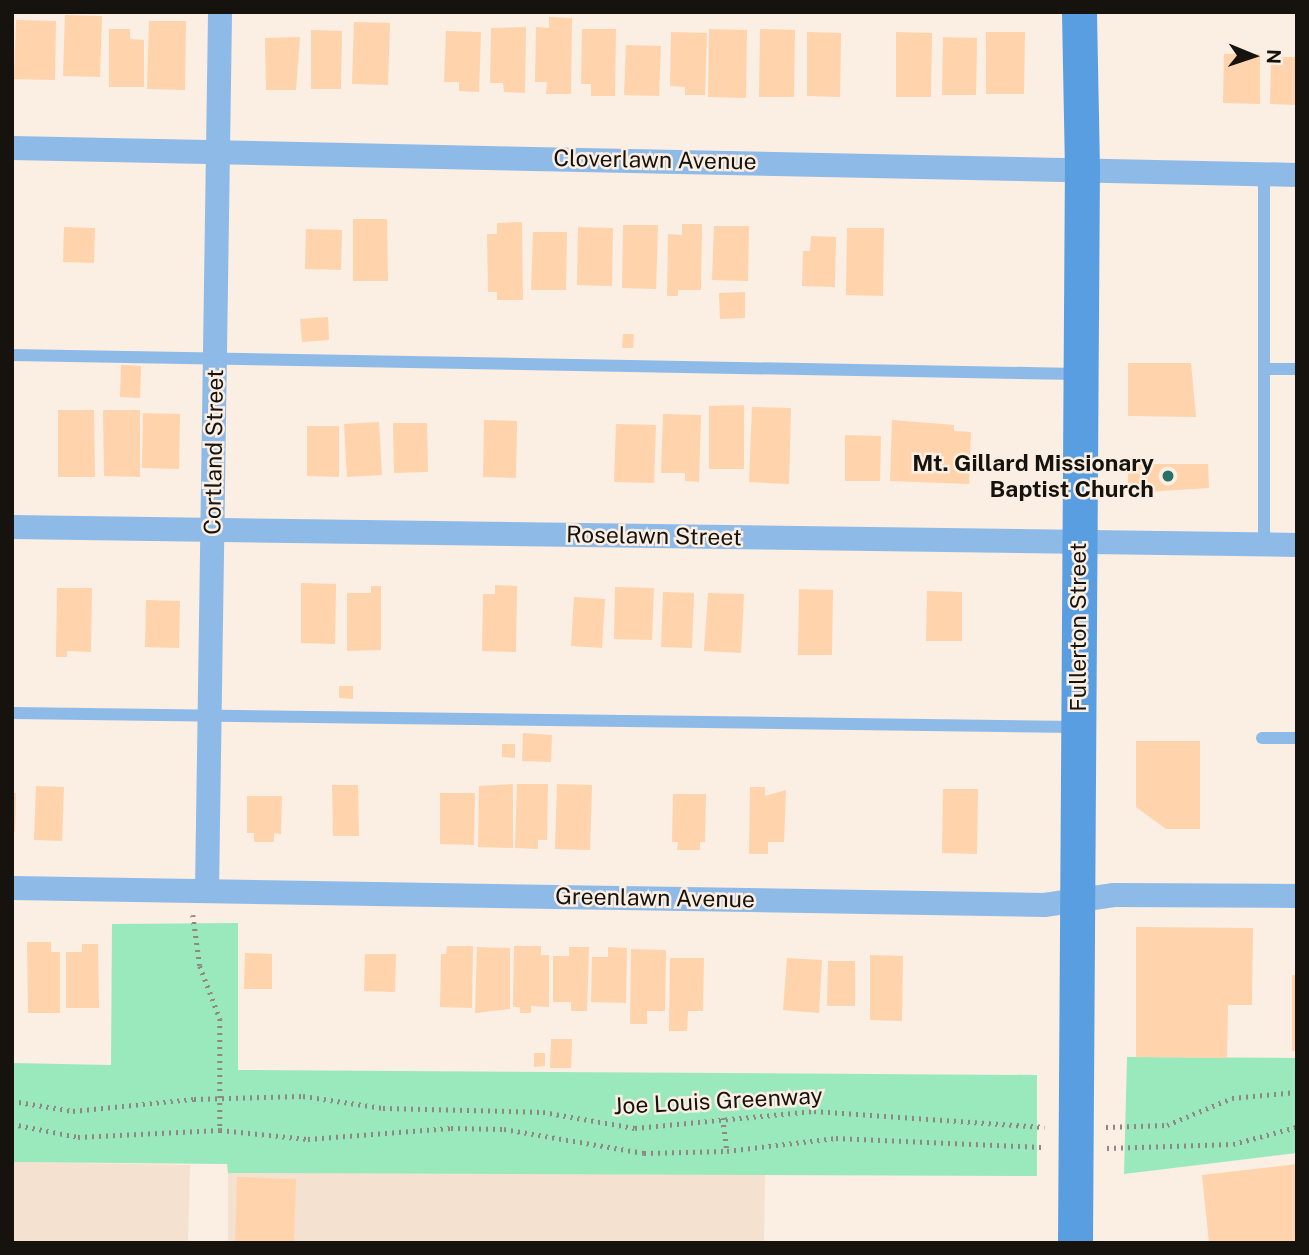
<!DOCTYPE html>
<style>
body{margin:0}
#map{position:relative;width:1309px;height:1255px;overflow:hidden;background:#fbeee3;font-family:"Public Sans",sans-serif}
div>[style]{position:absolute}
.built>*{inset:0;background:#f4e1d0}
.green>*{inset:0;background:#9ae9bd}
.building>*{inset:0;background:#ffd3ab}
.path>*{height:4.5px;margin-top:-2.25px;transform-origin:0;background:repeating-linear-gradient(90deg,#90877f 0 2px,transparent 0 7px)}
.lane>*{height:12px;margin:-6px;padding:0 6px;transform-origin:6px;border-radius:6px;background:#8ebae8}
.street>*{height:24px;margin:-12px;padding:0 12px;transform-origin:12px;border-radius:12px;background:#8ebae8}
.secondary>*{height:35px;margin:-17.5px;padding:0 17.5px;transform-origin:17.5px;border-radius:17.5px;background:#589ee1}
.dots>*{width:19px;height:19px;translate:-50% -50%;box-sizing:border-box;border:4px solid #fbeee3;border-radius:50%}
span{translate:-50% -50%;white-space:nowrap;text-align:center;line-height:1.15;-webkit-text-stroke:5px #fbeee3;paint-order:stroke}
.street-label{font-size:23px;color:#16120e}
.poi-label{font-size:23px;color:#16120e;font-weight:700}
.right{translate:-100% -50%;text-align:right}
.frame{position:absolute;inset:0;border:14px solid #16120e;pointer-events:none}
.north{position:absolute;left:1218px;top:21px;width:70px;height:70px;-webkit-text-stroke:5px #fbeee3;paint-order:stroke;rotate:92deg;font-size:19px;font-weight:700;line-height:28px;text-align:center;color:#16120e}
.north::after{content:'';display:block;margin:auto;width:24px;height:32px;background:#16120e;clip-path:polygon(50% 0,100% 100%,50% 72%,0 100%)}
</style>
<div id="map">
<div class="built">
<div style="clip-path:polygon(12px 1162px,190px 1165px,188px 1243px,12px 1243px)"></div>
<div style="clip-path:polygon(228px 1173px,765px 1174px,764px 1243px,228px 1243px)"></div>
</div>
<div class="green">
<div style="clip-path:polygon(238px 923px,238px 1070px,1037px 1075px,1037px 1176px,228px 1173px,227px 1164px,12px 1162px,12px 1063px,111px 1065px,112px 924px)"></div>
<div style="clip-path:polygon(1127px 1057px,1297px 1058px,1297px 1153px,1124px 1174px)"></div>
</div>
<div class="building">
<div style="clip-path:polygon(65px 15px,102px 16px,100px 77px,63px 76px)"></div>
<div style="clip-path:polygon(549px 17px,572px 18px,571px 94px,546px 94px,547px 82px,535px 82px,536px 27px,549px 28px)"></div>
<div style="clip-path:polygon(16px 20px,56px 21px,55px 80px,14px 79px)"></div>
<div style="clip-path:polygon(149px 21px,186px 21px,185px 90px,147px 89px)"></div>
<div style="clip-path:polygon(354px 22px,390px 23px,388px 85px,352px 84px)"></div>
<div style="clip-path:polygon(526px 27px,525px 93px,504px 92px,503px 83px,490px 83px,491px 28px)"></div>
<div style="clip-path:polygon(109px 29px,130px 29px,130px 39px,144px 40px,144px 87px,109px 87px)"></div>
<div style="clip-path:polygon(582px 29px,616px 29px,615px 96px,591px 96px,591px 84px,581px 84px)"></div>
<div style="clip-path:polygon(709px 29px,747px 30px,746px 98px,708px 97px)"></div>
<div style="clip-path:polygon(760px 29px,795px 30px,794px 97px,759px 97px)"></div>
<div style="clip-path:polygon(311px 30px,342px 31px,341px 89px,311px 89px)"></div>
<div style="clip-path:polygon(446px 31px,481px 32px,479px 92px,459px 91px,459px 82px,444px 82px)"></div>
<div style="clip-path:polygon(671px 32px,707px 33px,705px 95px,685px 95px,685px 87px,670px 86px)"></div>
<div style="clip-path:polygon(807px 32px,841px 33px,840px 97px,807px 96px)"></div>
<div style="clip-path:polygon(896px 32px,932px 33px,931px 97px,896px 97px)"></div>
<div style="clip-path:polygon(986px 32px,1025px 32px,1024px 94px,986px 94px)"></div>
<div style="clip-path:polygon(300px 37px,296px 90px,266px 90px,265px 38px)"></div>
<div style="clip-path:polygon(943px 37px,977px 38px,976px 95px,942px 95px)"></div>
<div style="clip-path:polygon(626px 45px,661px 46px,659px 96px,624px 95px)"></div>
<div style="clip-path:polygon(1224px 54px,1260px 54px,1260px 104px,1223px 103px)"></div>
<div style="clip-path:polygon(1271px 57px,1297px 57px,1297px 105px,1270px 104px)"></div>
<div style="clip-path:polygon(353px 219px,387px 219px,388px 281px,353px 281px)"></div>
<div style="clip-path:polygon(522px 222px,523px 300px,497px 300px,497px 292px,488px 292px,487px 234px,497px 234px,497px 223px)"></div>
<div style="clip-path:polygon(682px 224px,702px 224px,701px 290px,678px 290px,678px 296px,667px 296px,668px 234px,682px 235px)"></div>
<div style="clip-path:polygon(623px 225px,658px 225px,656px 289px,622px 288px)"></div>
<div style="clip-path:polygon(714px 226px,749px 226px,748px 281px,712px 280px)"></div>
<div style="clip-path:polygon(64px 227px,95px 228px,94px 263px,63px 262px)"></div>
<div style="clip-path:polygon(578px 227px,613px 228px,612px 286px,577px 285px)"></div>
<div style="clip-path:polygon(847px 228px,884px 228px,883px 296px,846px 295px)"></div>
<div style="clip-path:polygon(306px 229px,342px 230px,341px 270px,305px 269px)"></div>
<div style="clip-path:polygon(533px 232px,567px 232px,566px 290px,531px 290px)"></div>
<div style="clip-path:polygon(811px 236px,836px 237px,835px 287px,802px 286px,803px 251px,810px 251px)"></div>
<div style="clip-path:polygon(745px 292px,745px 318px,720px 319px,719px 293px)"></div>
<div style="clip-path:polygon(328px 317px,329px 340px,302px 342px,300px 319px)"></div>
<div style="clip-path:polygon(623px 334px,634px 334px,633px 348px,622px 348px)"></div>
<div style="clip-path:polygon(1128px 363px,1191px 363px,1196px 417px,1128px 416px)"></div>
<div style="clip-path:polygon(121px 365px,141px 366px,140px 398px,120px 397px)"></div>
<div style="clip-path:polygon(744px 405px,744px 469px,709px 469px,709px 406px)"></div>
<div style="clip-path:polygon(752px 407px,791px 408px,789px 484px,749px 482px)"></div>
<div style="clip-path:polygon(58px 410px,94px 410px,95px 477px,58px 477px)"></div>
<div style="clip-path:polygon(103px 410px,140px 410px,140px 477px,104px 476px)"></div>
<div style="clip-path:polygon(143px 413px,180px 414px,179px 469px,142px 468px)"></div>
<div style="clip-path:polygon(663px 414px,701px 415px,699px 482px,685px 481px,685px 473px,661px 473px)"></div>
<div style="clip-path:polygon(484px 420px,517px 421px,516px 478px,483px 477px)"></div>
<div style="clip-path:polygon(892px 420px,954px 425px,954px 431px,971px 432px,969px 484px,890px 481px)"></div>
<div style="clip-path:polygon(379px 422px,382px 475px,347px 477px,344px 424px)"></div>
<div style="clip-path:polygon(393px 423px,427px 423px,428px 472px,394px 473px)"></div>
<div style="clip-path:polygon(616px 424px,656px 425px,654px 483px,614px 482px)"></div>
<div style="clip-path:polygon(307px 426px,339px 426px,339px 477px,307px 476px)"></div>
<div style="clip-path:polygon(845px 435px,881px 436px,880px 481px,845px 481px)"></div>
<div style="clip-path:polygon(1128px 464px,1208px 464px,1209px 488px,1128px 493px)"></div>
<div style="clip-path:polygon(301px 583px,336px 584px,335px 644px,301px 643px)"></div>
<div style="clip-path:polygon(495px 585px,517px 586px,516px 652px,482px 651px,483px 594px,495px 594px)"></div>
<div style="clip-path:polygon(371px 586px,381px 586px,381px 650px,347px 651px,347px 593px,371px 593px)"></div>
<div style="clip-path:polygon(615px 587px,654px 588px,652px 640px,614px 639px)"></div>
<div style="clip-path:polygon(57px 588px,92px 588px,91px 652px,67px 651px,67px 657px,56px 657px)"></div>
<div style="clip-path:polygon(799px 589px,833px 590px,832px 655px,798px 655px)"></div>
<div style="clip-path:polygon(927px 591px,962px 592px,962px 641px,926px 641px)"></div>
<div style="clip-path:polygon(663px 592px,694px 593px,692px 648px,661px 647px)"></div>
<div style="clip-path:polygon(708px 593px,744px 594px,741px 653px,704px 651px)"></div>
<div style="clip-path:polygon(574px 597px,605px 599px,602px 648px,571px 646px)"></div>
<div style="clip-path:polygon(146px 600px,180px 601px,179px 648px,145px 647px)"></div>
<div style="clip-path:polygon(339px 686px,353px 686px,353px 699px,339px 698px)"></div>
<div style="clip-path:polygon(523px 733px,552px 735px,551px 762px,522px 761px)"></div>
<div style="clip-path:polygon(1136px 741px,1200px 741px,1200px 829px,1166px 829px,1136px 807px)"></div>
<div style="clip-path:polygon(502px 744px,515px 744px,515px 758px,502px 757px)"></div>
<div style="clip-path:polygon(513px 784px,513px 848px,478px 847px,479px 786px)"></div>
<div style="clip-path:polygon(517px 784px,548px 784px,547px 840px,538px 840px,538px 849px,515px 848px)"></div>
<div style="clip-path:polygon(557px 784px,592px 785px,590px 850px,555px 849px)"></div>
<div style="clip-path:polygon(332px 785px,358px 785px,359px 836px,333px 836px)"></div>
<div style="clip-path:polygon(36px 786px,64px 787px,62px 841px,34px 840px)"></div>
<div style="clip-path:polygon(750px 787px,765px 787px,765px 796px,786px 790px,784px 842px,768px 842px,768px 854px,749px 854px)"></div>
<div style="clip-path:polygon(943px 789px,978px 789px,977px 854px,942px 853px)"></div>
<div style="clip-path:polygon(12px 793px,16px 793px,15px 832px,12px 832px)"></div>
<div style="clip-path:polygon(440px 793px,475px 793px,474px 845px,440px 844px)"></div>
<div style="clip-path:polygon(673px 794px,706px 794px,705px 842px,700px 842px,700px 850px,677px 850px,678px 842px,672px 842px)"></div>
<div style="clip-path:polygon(247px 796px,282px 796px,281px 834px,274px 833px,274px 842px,254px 842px,254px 833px,247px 833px)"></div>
<div style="clip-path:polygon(1136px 927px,1253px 928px,1252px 1005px,1228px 1005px,1227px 1058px,1136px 1057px)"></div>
<div style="clip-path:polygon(27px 942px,51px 942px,51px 952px,60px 952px,60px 1013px,28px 1013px)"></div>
<div style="clip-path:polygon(82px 944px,98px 944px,99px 1008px,66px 1008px,66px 952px,82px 952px)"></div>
<div style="clip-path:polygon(447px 946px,473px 946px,472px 1008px,440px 1007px,441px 954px,446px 954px)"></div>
<div style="clip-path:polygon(514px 946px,541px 946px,541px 955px,549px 955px,549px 1007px,531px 1006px,531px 1013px,520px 1013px,520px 1007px,513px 1007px)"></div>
<div style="clip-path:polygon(477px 947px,510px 948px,510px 1009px,475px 1013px)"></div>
<div style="clip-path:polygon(569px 947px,589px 947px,587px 1011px,571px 1011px,571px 1002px,553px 1002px,553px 956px,569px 956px)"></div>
<div style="clip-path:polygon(608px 947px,627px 948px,626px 1003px,591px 1002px,592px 957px,608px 957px)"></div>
<div style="clip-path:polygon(631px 949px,666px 950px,665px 1011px,647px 1011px,647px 1024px,630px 1024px)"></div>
<div style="clip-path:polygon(245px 953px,272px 954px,272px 989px,244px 989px)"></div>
<div style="clip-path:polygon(365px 954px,396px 954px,395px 992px,364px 991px)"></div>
<div style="clip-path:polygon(870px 955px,903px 956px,902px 1021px,870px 1020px)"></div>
<div style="clip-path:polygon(670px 958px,704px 958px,703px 1011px,688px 1011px,687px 1031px,669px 1031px)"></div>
<div style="clip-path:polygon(787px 958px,822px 960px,819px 1013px,783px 1010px)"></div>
<div style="clip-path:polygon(828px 961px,855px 961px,855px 1006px,827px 1006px)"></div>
<div style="clip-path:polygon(1292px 975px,1297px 975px,1297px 1051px,1292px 1051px)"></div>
<div style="clip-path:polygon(551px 1039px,572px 1039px,571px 1068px,550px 1068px)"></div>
<div style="clip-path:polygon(534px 1053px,545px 1053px,545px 1066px,534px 1067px)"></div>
<div style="clip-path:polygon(1297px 1164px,1297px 1243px,1209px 1243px,1202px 1175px)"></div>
<div style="clip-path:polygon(237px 1177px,296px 1179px,294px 1243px,235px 1243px)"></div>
</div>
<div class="path">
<div style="left:193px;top:915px;width:51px;rotate:82.2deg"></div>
<div style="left:200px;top:966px;width:57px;rotate:69.3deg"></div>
<div style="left:220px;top:1019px;width:111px;rotate:90deg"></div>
<div style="left:12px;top:1101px;width:62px;rotate:9.3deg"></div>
<div style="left:73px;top:1111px;width:122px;rotate:-5.7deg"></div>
<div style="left:194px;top:1099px;width:109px;rotate:-1.6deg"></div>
<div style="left:303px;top:1096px;width:81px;rotate:8.5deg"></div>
<div style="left:383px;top:1108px;width:160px;rotate:1.4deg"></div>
<div style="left:543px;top:1112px;width:93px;rotate:9.9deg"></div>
<div style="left:635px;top:1128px;width:180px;rotate:-5.4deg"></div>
<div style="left:814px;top:1111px;width:231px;rotate:4deg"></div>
<div style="left:723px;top:1118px;width:33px;rotate:83deg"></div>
<div style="left:12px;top:1124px;width:67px;rotate:11.1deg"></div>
<div style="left:78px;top:1137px;width:142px;rotate:-2.8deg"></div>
<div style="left:220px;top:1130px;width:88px;rotate:5.8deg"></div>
<div style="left:308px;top:1139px;width:143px;rotate:-4.4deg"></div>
<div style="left:451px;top:1128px;width:53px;rotate:1.1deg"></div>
<div style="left:504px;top:1129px;width:142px;rotate:9.7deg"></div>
<div style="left:644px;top:1153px;width:83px;rotate:-1.4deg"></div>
<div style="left:727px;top:1151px;width:110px;rotate:-6.8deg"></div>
<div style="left:836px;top:1138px;width:210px;rotate:2.5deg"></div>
<div style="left:1106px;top:1127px;width:61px;rotate:-1.9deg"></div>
<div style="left:1167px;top:1125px;width:70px;rotate:-22.6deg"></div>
<div style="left:1232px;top:1098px;width:65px;rotate:-5.3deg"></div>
<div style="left:1107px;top:1148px;width:126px;rotate:-1.8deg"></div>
<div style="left:1233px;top:1144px;width:66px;rotate:-14.9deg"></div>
</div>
<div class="lane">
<div style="left:12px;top:355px;width:1065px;rotate:1.02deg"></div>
<div style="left:1264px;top:369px;width:33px"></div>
<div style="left:1264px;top:545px;width:371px;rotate:-90deg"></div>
<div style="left:12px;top:713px;width:1065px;rotate:0.75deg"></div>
<div style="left:1262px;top:738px;width:35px"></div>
</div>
<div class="street">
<div style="left:12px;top:148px;width:1285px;rotate:1.2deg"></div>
<div style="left:12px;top:527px;width:1285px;rotate:0.8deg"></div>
<div style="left:12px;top:888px;width:1032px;rotate:0.94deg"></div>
<div style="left:1044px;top:905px;width:71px;rotate:-8.1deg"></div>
<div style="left:1114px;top:895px;width:183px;rotate:0.3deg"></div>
<div style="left:207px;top:891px;width:879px;rotate:-89.15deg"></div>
</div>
<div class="secondary">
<div style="left:1075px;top:1243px;width:1074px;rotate:-89.63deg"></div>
<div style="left:1082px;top:169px;width:157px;rotate:-91.1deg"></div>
</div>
<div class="dots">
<div style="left:1168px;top:476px;background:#297068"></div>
</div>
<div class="street-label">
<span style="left:655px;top:160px;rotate:1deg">Cloverlawn Avenue</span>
<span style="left:214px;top:452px;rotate:-89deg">Cortland Street</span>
<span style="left:654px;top:536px;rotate:1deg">Roselawn Street</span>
<span style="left:1078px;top:627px;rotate:-90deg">Fullerton Street</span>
<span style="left:655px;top:898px;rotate:1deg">Greenlawn Avenue</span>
<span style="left:718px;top:1101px;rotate:-3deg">Joe Louis Greenway</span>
</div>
<div class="poi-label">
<span class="right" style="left:1154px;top:476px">Mt. Gillard Missionary<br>Baptist Church</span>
</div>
<div class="frame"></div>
<div class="north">N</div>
</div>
